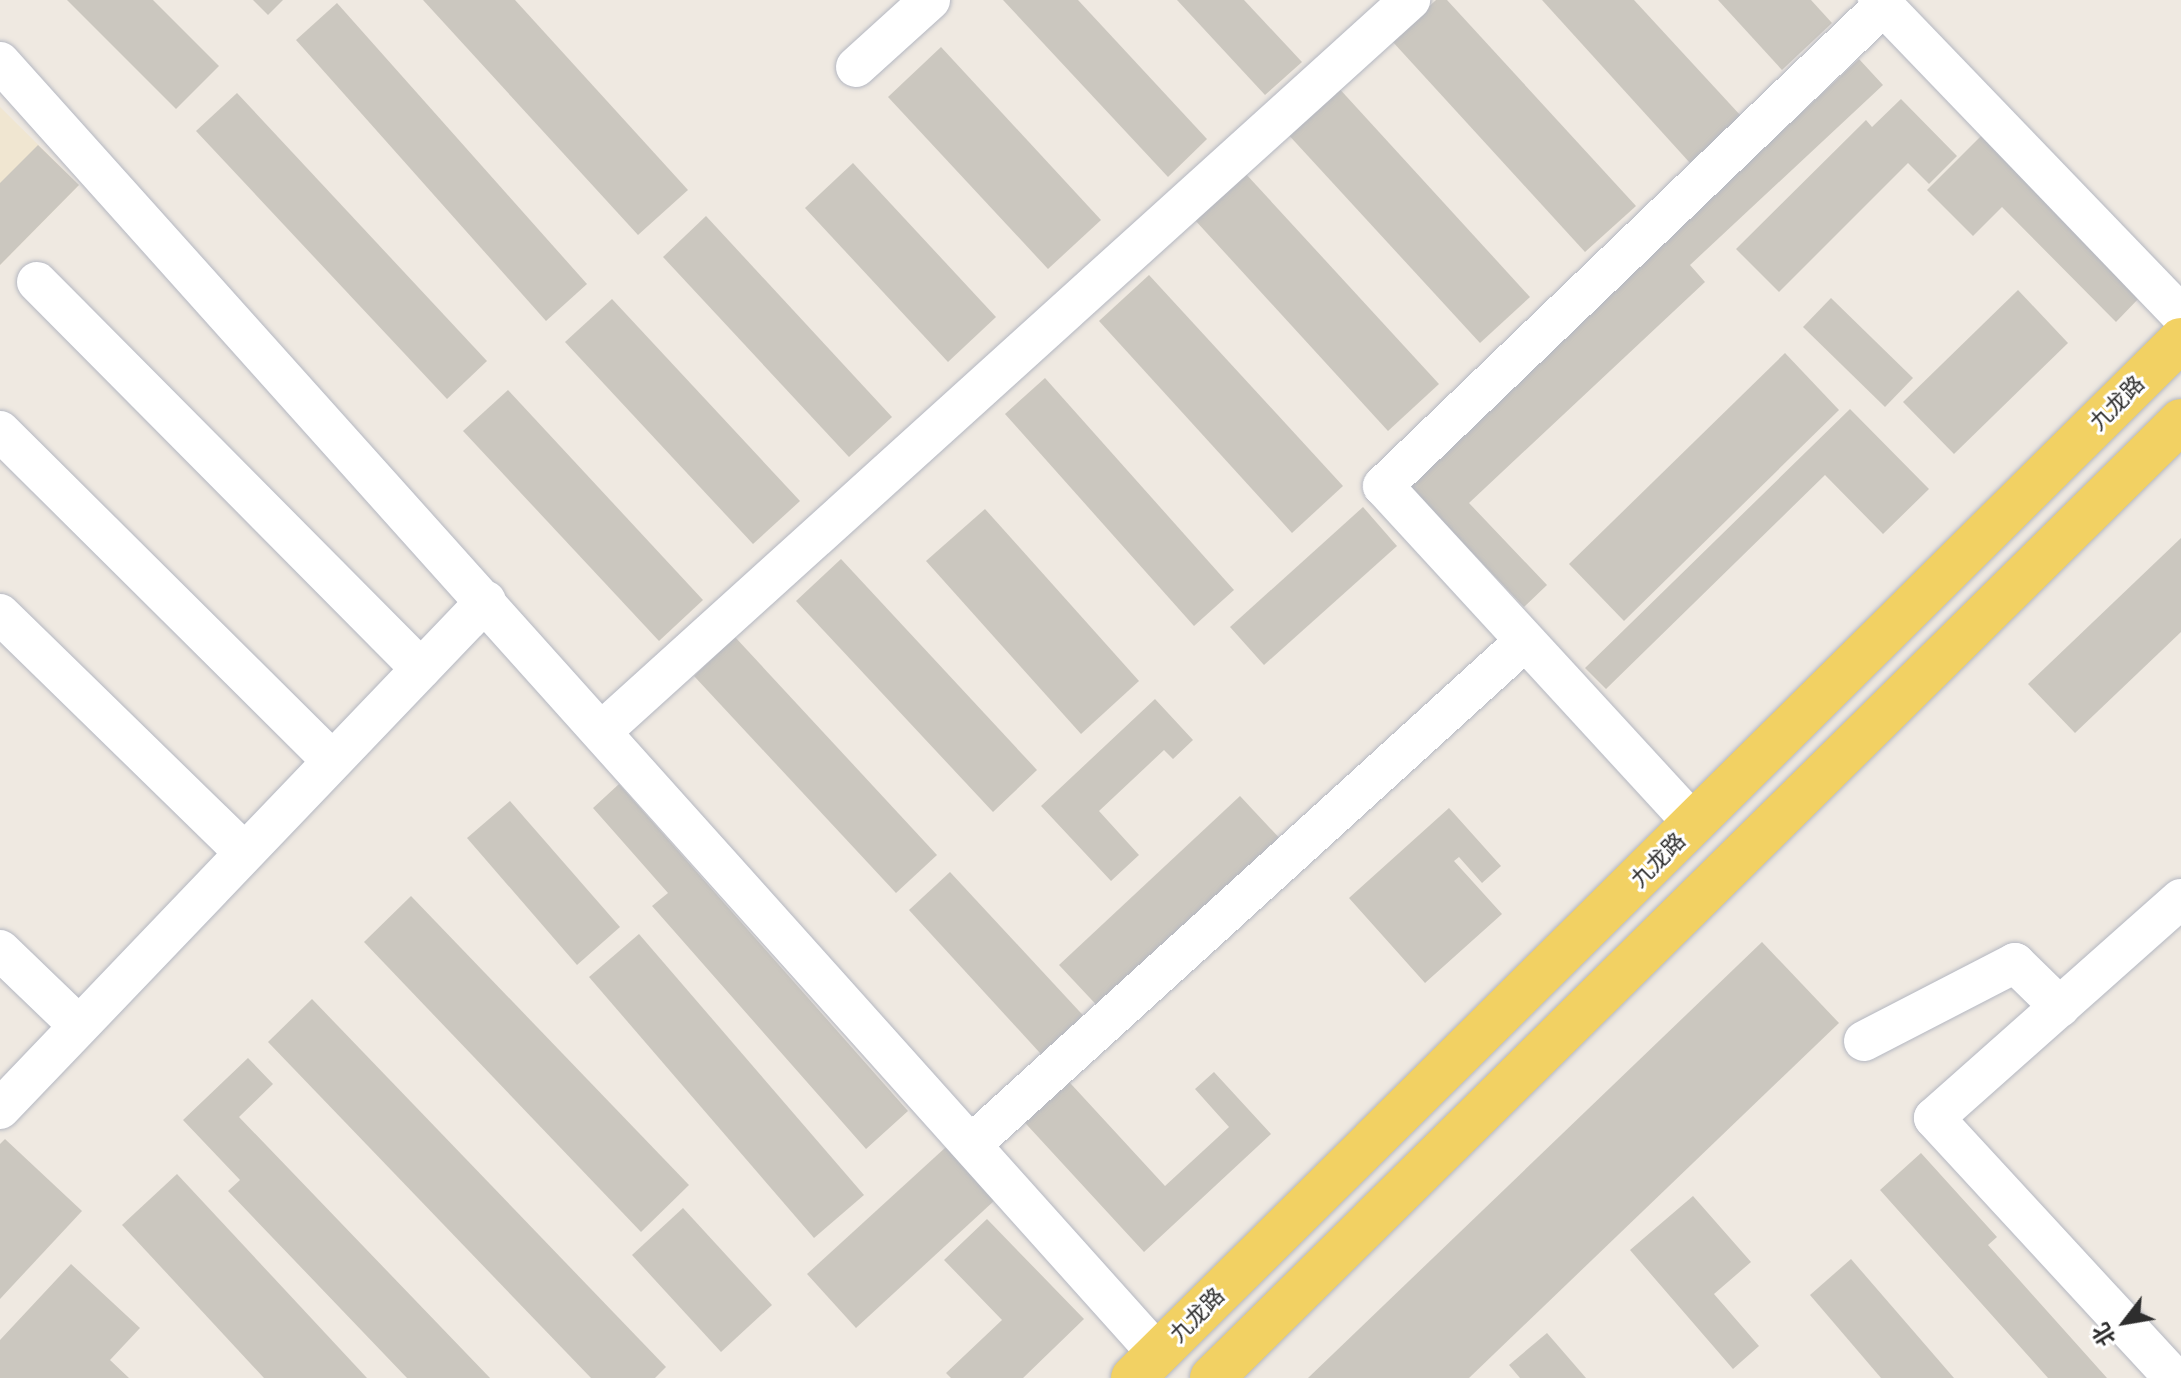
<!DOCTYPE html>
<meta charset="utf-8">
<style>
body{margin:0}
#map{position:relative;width:2181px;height:1378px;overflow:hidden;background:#efe9e1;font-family:"DejaVu Sans","Noto Sans SC",sans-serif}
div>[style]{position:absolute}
.education>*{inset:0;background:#f0e6d1}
.building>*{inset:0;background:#cbc7bf}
.roads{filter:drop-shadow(0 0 2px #b4b7c1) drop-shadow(0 0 2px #b4b7c1)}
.minor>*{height:40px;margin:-20px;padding:0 20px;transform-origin:20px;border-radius:20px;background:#fff}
.major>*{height:44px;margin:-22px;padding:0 22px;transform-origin:22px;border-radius:22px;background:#f2d163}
span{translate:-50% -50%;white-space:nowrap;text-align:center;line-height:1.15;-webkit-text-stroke:6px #fff;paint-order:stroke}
.street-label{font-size:22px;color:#2e2e2e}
.north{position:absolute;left:2085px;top:1282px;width:80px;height:80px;-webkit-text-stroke:6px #fff;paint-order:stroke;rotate:239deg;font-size:22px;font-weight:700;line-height:32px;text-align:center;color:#2e2e2e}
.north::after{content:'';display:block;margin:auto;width:28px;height:36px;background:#2e2e2e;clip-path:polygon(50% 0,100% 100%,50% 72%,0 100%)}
</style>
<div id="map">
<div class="education">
<div style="clip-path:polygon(0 107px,79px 185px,0 265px)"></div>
</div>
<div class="building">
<div style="clip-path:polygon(67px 0,153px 0,219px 66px,176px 109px)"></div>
<div style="clip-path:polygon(253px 0,283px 0,268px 15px)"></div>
<div style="clip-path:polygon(423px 0,515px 0,688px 190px,638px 235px)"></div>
<div style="clip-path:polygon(1003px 0,1078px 0,1207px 139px,1168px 177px)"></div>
<div style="clip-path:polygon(1177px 0,1244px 0,1302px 62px,1265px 95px)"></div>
<div style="clip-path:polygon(1436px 0,1447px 0,1636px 206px,1585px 252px,1392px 41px)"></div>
<div style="clip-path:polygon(1542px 0,1634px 0,1741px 116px,1690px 163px)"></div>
<div style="clip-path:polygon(1718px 0,1811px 0,1832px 23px,1782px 70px)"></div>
<div style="clip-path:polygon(337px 3px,587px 284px,546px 321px,296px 40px)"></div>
<div style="clip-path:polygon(941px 47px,1101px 220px,1048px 269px,888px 97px)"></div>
<div style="clip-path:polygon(1859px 59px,1883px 85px,1690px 265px,1705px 282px,1469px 503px,1547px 585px,1524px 607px,1406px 483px)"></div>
<div style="clip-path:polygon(1336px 85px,1530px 297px,1480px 343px,1285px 131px)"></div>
<div style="clip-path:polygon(237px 93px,487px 361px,447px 399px,196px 131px)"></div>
<div style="clip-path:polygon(1901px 99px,1957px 156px,1929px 184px,1908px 163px,1779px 292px,1736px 249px,1866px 120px,1872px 127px)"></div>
<div style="clip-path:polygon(1982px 135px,2141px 296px,2116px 322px,2002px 207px,1973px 236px,1927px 190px)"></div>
<div style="clip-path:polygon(38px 145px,79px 185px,0 265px,0 183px)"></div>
<div style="clip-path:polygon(853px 163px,996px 317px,948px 362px,805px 208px)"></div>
<div style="clip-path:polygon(1245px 173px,1439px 384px,1388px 431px,1194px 219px)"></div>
<div style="clip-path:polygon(706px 216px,892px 417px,849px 457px,663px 257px)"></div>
<div style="clip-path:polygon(1149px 275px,1343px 486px,1292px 533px,1099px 321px)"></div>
<div style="clip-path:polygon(2018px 290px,2068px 343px,1954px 454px,1903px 402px)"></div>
<div style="clip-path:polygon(1831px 298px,1913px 378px,1885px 407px,1803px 327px)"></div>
<div style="clip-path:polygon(612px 299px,800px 501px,753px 544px,565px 342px)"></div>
<div style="clip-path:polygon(1785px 353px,1839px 410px,1624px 621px,1569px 564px)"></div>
<div style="clip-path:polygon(1045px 378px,1234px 590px,1194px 626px,1005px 414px)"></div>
<div style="clip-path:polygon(508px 390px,703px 600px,659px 641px,463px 431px)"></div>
<div style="clip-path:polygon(1850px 409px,1929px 489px,1883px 534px,1825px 475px,1606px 689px,1585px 668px)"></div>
<div style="clip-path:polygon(1363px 507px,1397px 546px,1264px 665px,1230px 627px)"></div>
<div style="clip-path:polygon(985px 509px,1139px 681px,1081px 734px,926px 561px)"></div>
<div style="clip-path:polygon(2181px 538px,2181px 632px,2075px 733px,2028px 684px)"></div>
<div style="clip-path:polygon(841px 559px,1037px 770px,993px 812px,796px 601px)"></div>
<div style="clip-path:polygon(735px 637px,937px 855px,896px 893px,694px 676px)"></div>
<div style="clip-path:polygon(1155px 699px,1193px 740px,1173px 759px,1164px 750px,1099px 811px,1139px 855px,1111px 881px,1041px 806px)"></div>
<div style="clip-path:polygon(619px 784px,908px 1111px,866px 1149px,652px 906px,668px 893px,593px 808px)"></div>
<div style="clip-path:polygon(1240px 796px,1285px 844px,1104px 1013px,1059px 965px)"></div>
<div style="clip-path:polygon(510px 801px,620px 927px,577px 965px,467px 838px)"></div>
<div style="clip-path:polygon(1449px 808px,1501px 866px,1482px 883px,1459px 857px,1454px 861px,1502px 914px,1425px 983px,1349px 898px)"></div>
<div style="clip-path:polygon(950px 872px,1092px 1025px,1050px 1064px,909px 910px)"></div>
<div style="clip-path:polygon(411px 896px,689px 1185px,641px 1232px,364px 942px)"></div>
<div style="clip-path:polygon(639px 934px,864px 1195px,814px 1238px,589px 977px)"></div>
<div style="clip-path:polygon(1762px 942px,1839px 1023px,1469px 1378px,1308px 1378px)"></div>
<div style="clip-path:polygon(312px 999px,666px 1367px,655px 1378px,591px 1378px,268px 1042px)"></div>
<div style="clip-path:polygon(248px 1058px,273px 1084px,239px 1117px,490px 1378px,407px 1378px,228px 1191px,240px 1180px,183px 1120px)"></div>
<div style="clip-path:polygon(1060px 1072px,1165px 1186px,1229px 1127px,1195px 1089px,1214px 1072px,1271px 1134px,1144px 1252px,1016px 1113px)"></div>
<div style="clip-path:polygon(5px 1139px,82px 1211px,0 1299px,0 1144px)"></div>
<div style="clip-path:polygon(946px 1147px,995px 1200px,856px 1328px,807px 1274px)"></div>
<div style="clip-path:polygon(1921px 1153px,1997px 1237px,1988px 1245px,2107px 1378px,2048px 1378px,1880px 1190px)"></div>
<div style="clip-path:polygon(177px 1174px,367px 1378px,264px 1378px,122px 1225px)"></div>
<div style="clip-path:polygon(1693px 1196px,1751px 1262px,1714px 1294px,1759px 1346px,1733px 1369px,1630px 1250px)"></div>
<div style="clip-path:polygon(683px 1208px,772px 1305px,721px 1352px,632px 1255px)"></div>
<div style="clip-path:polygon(987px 1219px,1084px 1319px,1023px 1378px,951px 1378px,946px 1373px,1002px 1320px,944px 1260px)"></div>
<div style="clip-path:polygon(1851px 1259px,1954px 1378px,1881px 1378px,1810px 1295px)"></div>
<div style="clip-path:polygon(71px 1264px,140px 1328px,110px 1360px,129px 1378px,0 1378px,0 1340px)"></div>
<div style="clip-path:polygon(1547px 1333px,1586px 1378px,1520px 1378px,1509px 1365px)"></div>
</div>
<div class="roads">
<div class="minor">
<div style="left:1878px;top:0;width:437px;rotate:46.1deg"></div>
<div style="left:0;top:62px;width:1735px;rotate:48.13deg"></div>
<div style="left:856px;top:67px;width:100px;rotate:-42.2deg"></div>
<div style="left:37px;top:282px;width:545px;rotate:45.22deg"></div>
<div style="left:0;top:431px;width:468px;rotate:44.8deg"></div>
<div style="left:0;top:614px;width:341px;rotate:44.3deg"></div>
<div style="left:602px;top:731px;width:1090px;rotate:-42.14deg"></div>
<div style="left:1694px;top:824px;width:459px;rotate:-132.6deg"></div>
<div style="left:1383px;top:486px;width:693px;rotate:-43.83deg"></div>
<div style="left:0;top:950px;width:108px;rotate:43.9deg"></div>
<div style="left:1864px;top:1041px;width:170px;rotate:-27.3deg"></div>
<div style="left:2015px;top:963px;width:63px;rotate:44.4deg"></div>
<div style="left:0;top:1109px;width:703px;rotate:-46.27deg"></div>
<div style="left:973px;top:1143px;width:746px;rotate:-42.28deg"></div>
<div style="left:2174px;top:1378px;width:354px;rotate:-132.7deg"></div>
<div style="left:1934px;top:1118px;width:330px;rotate:-41.6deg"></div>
</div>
<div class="major">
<div style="left:1133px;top:1378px;width:1475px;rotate:-44.73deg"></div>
<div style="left:1212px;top:1378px;width:1362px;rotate:-44.64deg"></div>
</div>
</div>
<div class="street-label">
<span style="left:2117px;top:403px;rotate:-45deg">九龙路</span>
<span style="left:1658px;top:860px;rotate:-45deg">九龙路</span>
<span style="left:1197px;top:1315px;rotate:-45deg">九龙路</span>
</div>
<div class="north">北</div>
</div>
